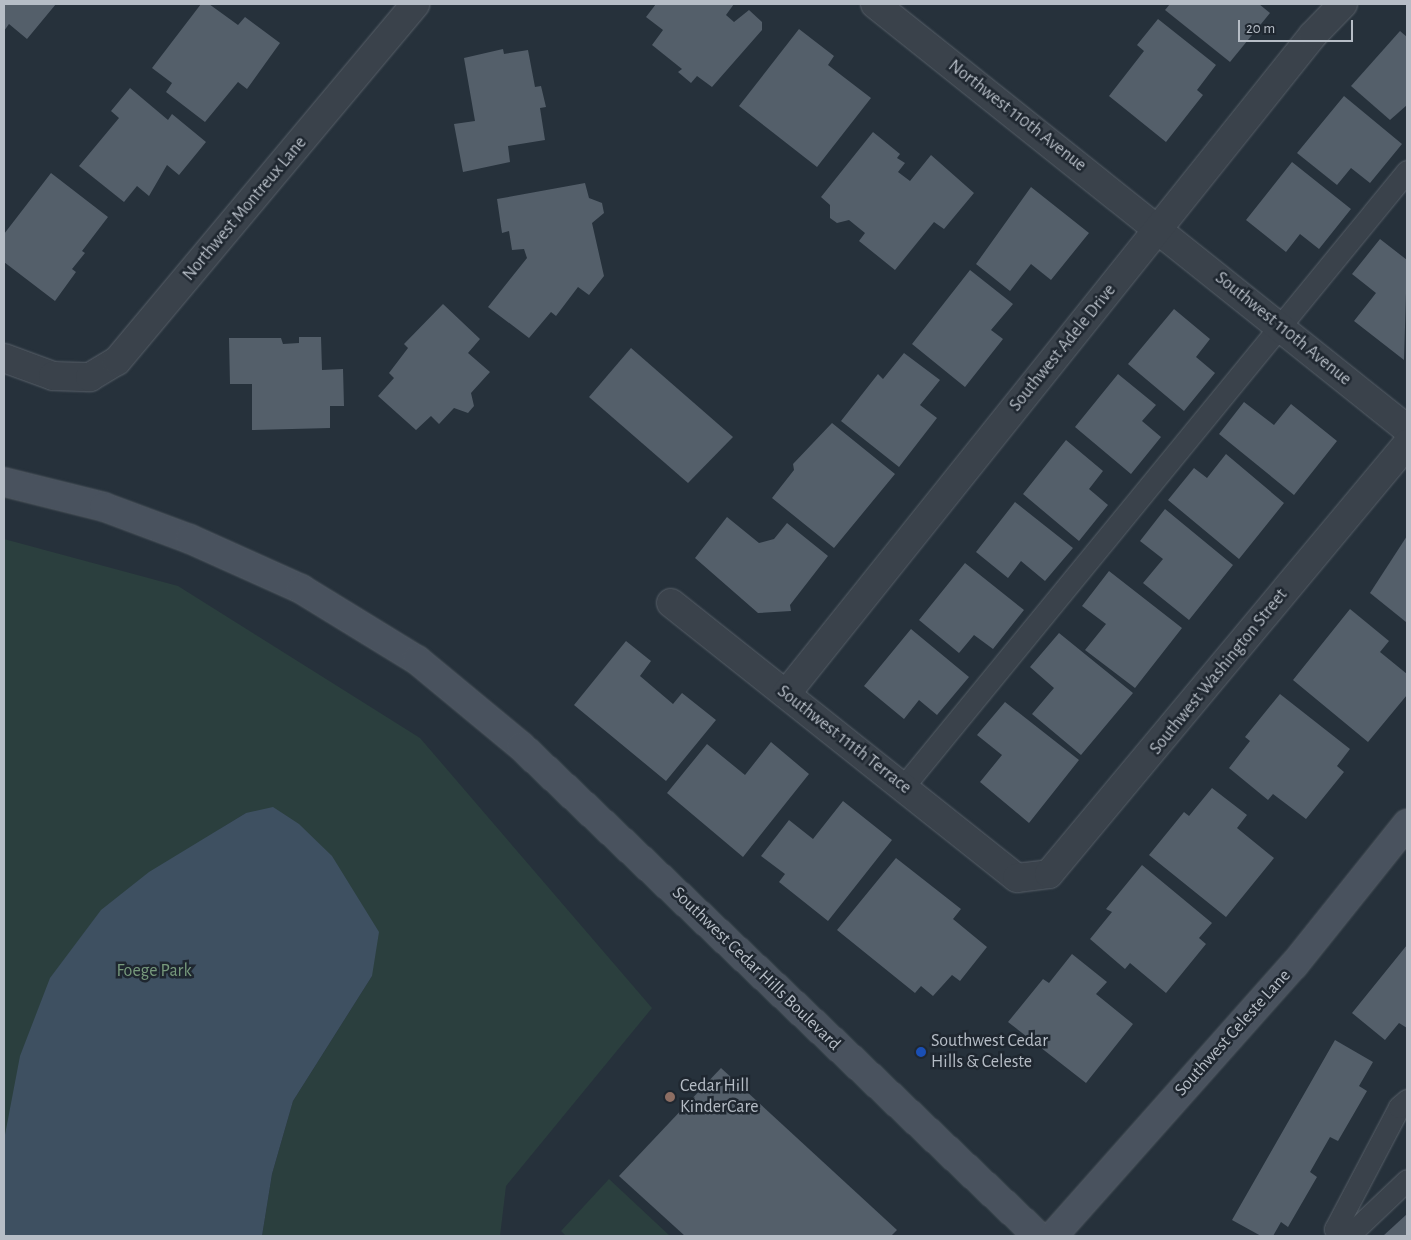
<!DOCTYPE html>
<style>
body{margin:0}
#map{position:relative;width:1411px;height:1240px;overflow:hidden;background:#26313b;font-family:"Alegreya Sans",sans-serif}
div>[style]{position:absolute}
.green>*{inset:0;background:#2b3f3e}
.water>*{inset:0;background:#3e5061}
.building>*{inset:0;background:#545f6a}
.roads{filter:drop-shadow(0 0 1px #586069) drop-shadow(0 0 1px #586069)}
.lane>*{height:21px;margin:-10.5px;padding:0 10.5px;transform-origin:10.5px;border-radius:10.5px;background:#3a424b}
.street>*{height:28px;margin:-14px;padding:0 14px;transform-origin:14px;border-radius:14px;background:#3a424b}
.secondary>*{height:28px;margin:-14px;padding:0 14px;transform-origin:14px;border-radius:14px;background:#49525e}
.dots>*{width:14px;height:14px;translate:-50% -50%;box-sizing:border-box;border:2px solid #1f2730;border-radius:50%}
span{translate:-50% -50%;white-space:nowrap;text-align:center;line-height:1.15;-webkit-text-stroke:5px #1f2730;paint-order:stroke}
.street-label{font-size:18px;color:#b6bdc6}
.park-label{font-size:18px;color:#779a7c}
.poi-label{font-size:18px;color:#b6bdc6}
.left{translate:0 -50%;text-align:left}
.frame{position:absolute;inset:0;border:5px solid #b6bdc6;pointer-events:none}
.scale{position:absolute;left:1238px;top:20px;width:115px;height:22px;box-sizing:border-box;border:2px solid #b6bdc6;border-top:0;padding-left:6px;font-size:15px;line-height:18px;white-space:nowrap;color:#b6bdc6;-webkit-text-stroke:4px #1f2730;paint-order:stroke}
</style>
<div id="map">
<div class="green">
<div style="clip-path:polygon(4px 539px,178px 586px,420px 738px,652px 1008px,506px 1186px,500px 1236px,262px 1236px,272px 1174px,293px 1101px,372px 976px,246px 813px,220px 829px,4px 1236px)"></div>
<div style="clip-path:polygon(609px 1179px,670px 1236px,566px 1236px,561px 1231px)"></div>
</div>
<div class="water">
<div style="clip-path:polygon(273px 807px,299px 824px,332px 856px,379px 932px,372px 976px,293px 1101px,272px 1174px,262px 1236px,4px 1236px,4px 1140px,20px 1056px,50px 978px,101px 910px,149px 872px,246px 813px)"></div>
</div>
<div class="building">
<div style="clip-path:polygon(4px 4px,56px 4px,27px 39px,9px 24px,4px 31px)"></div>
<div style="clip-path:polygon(201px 4px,209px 4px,238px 25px,245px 17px,280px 43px,247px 89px,238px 82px,205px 122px,166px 92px,172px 83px,152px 68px)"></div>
<div style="clip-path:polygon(656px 4px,734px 4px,726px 15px,734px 22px,749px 10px,762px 22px,762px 30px,712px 87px,697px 76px,691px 83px,678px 72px,682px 69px,652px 45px,663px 30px,646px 17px)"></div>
<div style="clip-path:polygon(1170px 4px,1259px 4px,1270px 13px,1230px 62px,1165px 10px)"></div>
<div style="clip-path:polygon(1158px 19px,1216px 65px,1197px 90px,1203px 95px,1166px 142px,1109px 96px,1144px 51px,1137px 45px)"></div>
<div style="clip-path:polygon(799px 29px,834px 56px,828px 65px,871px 98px,817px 167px,739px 106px)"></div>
<div style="clip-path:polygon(1400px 31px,1407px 37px,1407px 105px,1390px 120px,1351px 86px)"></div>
<div style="clip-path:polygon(503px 49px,504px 54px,528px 50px,535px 87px,541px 86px,546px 107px,540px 108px,545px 140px,508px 146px,510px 162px,463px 172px,454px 124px,475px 121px,464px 58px)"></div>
<div style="clip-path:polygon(130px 88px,168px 120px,172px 114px,206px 142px,179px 175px,167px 165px,149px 196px,137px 186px,124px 202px,79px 166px,119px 118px,111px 111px)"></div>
<div style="clip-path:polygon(1344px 96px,1402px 144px,1370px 183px,1351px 168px,1337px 185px,1297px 153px)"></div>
<div style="clip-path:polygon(873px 132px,900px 154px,897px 158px,905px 163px,898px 172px,910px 181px,931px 155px,974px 193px,944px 229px,934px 222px,895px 270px,859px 241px,865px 233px,849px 220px,837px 223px,830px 218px,830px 205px,821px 197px)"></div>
<div style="clip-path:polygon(1292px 162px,1351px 209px,1319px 249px,1300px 234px,1286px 252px,1246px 220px)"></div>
<div style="clip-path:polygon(51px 173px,108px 217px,82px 251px,85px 253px,72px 269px,76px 272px,55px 301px,4px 262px,4px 234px)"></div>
<div style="clip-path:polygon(585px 183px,589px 198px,602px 203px,604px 213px,592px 223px,604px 276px,589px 295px,578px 287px,556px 316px,551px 312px,529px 338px,488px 307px,527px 258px,524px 249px,512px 250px,509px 231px,502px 233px,497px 199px)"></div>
<div style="clip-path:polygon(1031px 187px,1089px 233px,1051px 280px,1031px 264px,1010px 291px,976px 264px)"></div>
<div style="clip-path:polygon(1380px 239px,1407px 260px,1404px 360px,1354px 321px,1376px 293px,1352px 274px)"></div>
<div style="clip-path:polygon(970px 270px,1013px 304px,991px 330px,1003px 339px,965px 387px,912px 344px)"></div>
<div style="clip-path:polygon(443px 304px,480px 339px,468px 353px,490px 372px,471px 393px,474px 406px,468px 413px,454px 408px,439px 424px,431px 416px,416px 430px,378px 396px,394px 378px,389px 373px,408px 348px,404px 344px)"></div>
<div style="clip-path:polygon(1174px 309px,1210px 339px,1196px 357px,1215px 373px,1184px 411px,1128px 364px)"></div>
<div style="clip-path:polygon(299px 337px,321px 337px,322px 370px,343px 369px,344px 406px,330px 406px,330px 428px,252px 430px,252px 384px,230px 384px,229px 338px,281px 338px,283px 344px,299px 343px)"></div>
<div style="clip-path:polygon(631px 348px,733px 437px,688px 483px,589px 397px)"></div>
<div style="clip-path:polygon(904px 353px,940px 380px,920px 405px,937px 418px,899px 467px,841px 421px,878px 374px,883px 379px)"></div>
<div style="clip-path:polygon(1118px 374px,1156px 405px,1142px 421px,1161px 437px,1131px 474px,1075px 427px)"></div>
<div style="clip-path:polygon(1244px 402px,1274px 425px,1291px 404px,1337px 441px,1294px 495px,1219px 434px)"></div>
<div style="clip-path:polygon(832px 423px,895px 474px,834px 548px,772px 498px,794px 470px,793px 464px)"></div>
<div style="clip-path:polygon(1066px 440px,1103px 471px,1089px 489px,1108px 505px,1079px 541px,1023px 494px)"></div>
<div style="clip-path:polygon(1226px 454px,1284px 503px,1239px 559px,1168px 500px,1194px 468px,1207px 478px)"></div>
<div style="clip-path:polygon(1015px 502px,1073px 548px,1045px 581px,1021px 561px,1008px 578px,976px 552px)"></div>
<div style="clip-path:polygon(1165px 509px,1233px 565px,1189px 620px,1143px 583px,1163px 559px,1140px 541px)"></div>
<div style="clip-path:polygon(727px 517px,759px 543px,774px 539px,787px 523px,828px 556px,790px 605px,791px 611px,758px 613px,695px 558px)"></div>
<div style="clip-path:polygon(1407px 536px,1407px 621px,1406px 622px,1370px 593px)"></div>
<div style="clip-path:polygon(965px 563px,1024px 610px,993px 649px,974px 635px,959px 653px,919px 620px)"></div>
<div style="clip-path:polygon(1109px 571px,1182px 628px,1135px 688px,1085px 650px,1106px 624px,1082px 606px)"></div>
<div style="clip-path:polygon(1350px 609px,1389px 641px,1380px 652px,1407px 674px,1407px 695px,1368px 742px,1293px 680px)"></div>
<div style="clip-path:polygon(911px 629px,969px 677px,937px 715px,919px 700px,904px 719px,864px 686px)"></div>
<div style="clip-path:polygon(1059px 633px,1133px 693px,1081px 755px,1032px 714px,1054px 688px,1030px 667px)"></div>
<div style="clip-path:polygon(626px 641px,651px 661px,640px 676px,673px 704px,682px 693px,716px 720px,666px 781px,574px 705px)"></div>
<div style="clip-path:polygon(1280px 694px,1350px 749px,1337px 766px,1344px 772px,1306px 819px,1273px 794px,1268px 800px,1229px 768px,1250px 741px,1245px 737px)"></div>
<div style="clip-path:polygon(1005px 702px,1079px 760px,1029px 823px,980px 782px,1002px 755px,977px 735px)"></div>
<div style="clip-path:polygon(771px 742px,809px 774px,743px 857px,667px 793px,707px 744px,745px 775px)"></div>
<div style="clip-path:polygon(1212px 788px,1247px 815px,1237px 828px,1274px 858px,1226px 917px,1149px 855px,1184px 812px,1189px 816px)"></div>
<div style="clip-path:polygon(843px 801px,892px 840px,828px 921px,779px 882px,785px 874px,761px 856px,789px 820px,813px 839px)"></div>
<div style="clip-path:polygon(896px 858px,961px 909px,953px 919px,987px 947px,960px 981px,952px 975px,933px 996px,921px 986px,915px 993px,837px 930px)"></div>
<div style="clip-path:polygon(1142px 865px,1212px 923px,1199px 938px,1206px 944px,1166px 993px,1130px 963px,1125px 969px,1090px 939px,1112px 912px,1106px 909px)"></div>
<div style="clip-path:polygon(1407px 945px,1407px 1028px,1399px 1023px,1385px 1040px,1352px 1013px)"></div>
<div style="clip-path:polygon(1072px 954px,1107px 982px,1096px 994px,1133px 1024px,1086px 1083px,1008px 1022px,1043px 979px,1049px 983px)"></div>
<div style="clip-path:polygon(1335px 1040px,1373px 1062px,1359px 1086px,1367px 1091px,1338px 1141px,1330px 1137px,1310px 1172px,1317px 1177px,1288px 1227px,1281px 1222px,1273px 1236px,1261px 1236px,1232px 1220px)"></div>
<div style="clip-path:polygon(721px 1068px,897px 1230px,891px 1236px,685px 1236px,619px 1176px)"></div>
<div style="clip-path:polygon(1407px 1214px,1407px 1236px,1383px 1236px)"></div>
</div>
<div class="roads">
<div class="lane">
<div style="left:903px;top:787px;width:796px;rotate:-50.71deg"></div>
<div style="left:1347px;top:1236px;width:14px;rotate:-150deg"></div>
<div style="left:1335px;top:1229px;width:138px;rotate:-62.3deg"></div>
<div style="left:1399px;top:1107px;width:11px;rotate:-41deg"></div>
<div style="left:1348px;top:1236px;width:81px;rotate:-43.5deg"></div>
</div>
<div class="street">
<div style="left:875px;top:4px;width:681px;rotate:38.62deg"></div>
<div style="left:4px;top:358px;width:52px;rotate:20.2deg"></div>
<div style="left:53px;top:376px;width:37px;rotate:2deg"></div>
<div style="left:90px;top:377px;width:31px;rotate:-31deg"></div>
<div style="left:117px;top:361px;width:465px;rotate:-50.1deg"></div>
<div style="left:671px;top:603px;width:442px;rotate:38.5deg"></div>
<div style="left:1017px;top:878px;width:32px;rotate:-7deg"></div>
<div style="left:1049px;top:874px;width:560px;rotate:-50.22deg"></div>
<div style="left:786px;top:694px;width:844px;rotate:-51.35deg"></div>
<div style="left:1313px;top:35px;width:43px;rotate:-45.9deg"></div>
</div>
<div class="secondary">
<div style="left:4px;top:482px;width:103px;rotate:14deg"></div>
<div style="left:104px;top:507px;width:92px;rotate:20.4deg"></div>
<div style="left:190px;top:539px;width:122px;rotate:24.2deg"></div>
<div style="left:301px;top:589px;width:136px;rotate:31.5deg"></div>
<div style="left:417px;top:660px;width:135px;rotate:39.6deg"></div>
<div style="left:521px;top:746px;width:712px;rotate:43.46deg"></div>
<div style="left:1053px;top:1236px;width:363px;rotate:-48.4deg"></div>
<div style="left:1294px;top:965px;width:181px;rotate:-51.3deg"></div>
</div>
</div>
<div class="dots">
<div style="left:921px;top:1052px;background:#1a4fb4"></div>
<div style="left:670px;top:1097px;background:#8d6e63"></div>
</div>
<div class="street-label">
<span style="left:1017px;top:116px;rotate:38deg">Northwest 110th Avenue</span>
<span style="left:245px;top:209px;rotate:-50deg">Northwest Montreux Lane</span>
<span style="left:1283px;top:329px;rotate:39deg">Southwest 110th Avenue</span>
<span style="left:1063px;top:348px;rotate:-51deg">Southwest Adele Drive</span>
<span style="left:1219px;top:672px;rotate:-51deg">Southwest Washington Street</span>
<span style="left:844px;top:740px;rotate:38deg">Southwest 111th Terrace</span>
<span style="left:756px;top:969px;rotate:44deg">Southwest Cedar Hills Boulevard</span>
<span style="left:1233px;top:1033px;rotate:-48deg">Southwest Celeste Lane</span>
</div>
<div class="park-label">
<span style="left:154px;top:971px">Foege Park</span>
</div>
<div class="poi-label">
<span class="left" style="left:931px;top:1052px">Southwest Cedar<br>Hills &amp; Celeste</span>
<span class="left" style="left:680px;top:1097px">Cedar Hill<br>KinderCare</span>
</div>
<div class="frame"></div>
<div class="scale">20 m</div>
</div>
